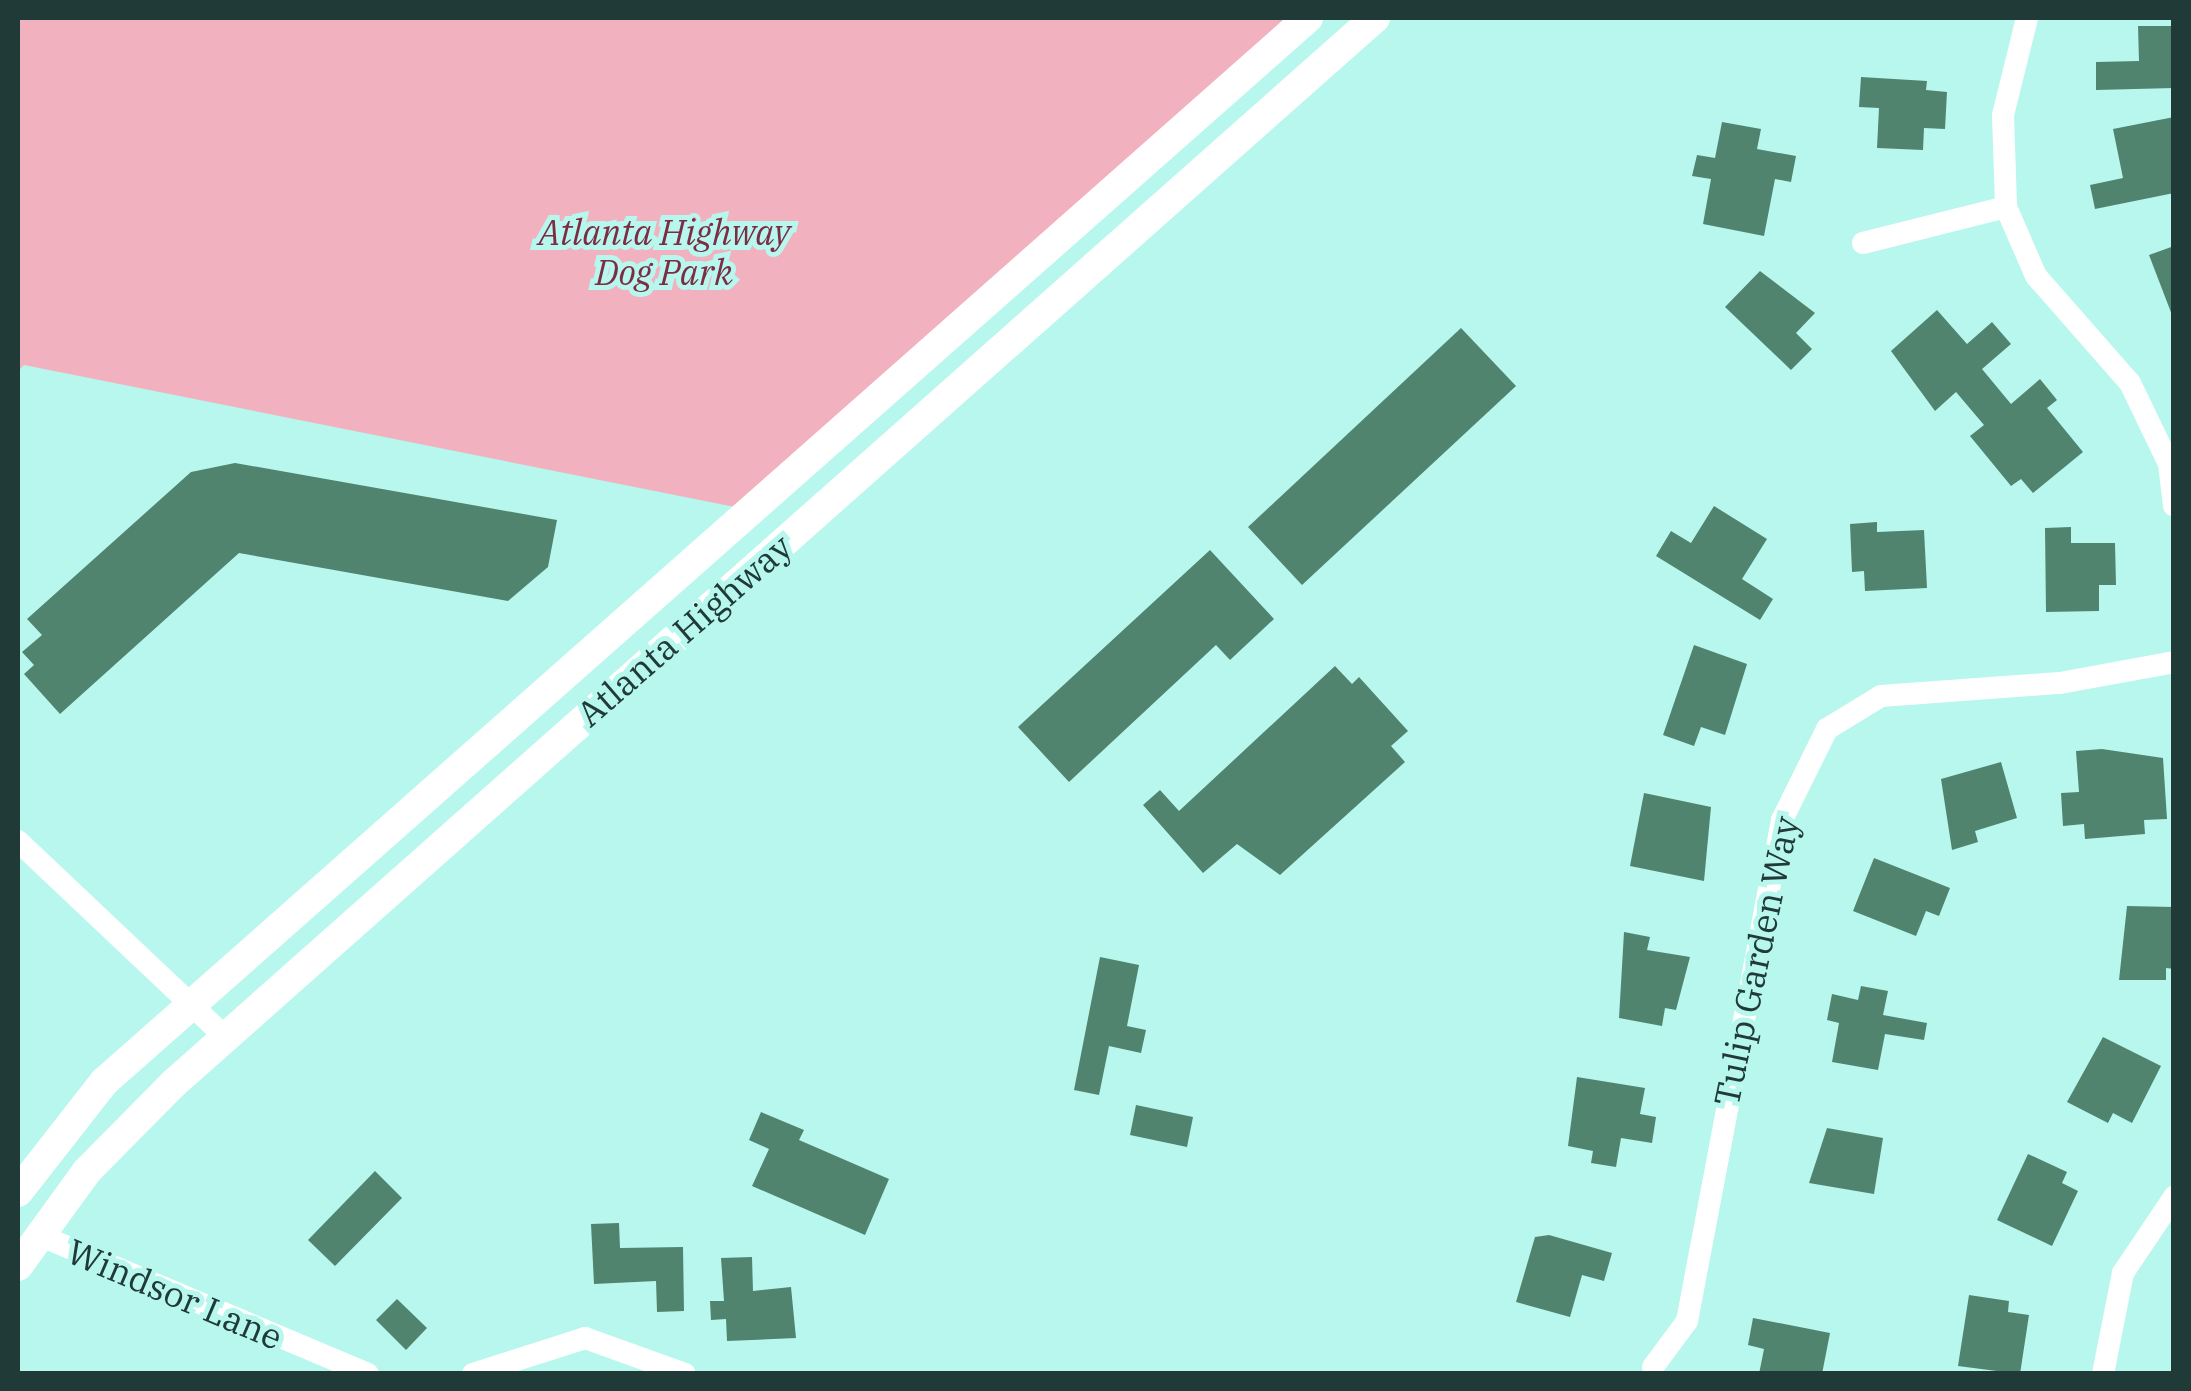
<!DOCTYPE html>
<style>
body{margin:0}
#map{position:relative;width:2191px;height:1391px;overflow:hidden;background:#b7f7ee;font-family:"IBM Plex Serif",serif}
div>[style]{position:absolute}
.green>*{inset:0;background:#f2b1be}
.building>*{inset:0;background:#50846e}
.minor>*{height:22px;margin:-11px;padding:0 11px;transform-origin:11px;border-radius:11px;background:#fff}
.major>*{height:30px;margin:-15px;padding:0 15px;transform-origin:15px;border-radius:15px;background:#fff}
span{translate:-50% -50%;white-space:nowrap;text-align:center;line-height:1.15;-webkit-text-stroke:10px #b7f7ee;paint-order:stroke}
.park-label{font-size:35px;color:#7c2c43;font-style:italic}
.street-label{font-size:35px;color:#203a37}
.frame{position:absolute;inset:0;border:20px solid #203a37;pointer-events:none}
</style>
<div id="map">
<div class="green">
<div style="clip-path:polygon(18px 18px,1291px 18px,740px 508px,24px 365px,18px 371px)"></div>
</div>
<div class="building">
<div style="clip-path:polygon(2138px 26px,2174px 26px,2174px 88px,2096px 90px,2096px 62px,2139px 61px)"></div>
<div style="clip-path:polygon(1861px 77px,1927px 81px,1926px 90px,1947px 92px,1945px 129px,1924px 128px,1923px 150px,1877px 148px,1879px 108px,1859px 107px)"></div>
<div style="clip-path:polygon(2174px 117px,2174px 193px,2095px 209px,2090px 185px,2123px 178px,2113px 129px)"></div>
<div style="clip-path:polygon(1722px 122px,1761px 129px,1757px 149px,1796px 156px,1791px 182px,1775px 179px,1764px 236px,1703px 224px,1711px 179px,1692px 176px,1697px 155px,1715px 158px)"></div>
<div style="clip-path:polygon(2174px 246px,2174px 314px,2172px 315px,2149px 255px)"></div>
<div style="clip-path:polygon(1760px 271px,1815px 313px,1796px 333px,1812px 349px,1791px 370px,1725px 307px)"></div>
<div style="clip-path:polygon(1937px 310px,1967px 344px,1992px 322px,2011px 344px,1982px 369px,2011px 404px,2040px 379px,2057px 400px,2047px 408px,2083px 452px,2033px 493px,2021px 479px,2011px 486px,1970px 436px,1984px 425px,1956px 392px,1935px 411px,1891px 351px)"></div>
<div style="clip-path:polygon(1461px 328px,1516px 386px,1302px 585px,1248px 527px)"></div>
<div style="clip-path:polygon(235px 463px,557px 520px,548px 567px,508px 601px,239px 553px,60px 714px,24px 674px,34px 665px,22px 652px,42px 635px,27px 619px,191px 472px)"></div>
<div style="clip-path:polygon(1714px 506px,1767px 539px,1742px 579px,1773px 599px,1760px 620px,1656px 556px,1671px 531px,1691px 543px)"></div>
<div style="clip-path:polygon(1877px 522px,1877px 532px,1924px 530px,1927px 588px,1865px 591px,1864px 571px,1852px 572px,1850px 524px)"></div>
<div style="clip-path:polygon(2071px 527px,2071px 543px,2115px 543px,2116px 585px,2099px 585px,2099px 611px,2046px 612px,2045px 528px)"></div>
<div style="clip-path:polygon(1210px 550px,1274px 619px,1230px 660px,1216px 645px,1069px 782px,1018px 727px)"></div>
<div style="clip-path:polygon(1694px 645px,1747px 664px,1725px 735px,1701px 727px,1694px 746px,1663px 735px)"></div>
<div style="clip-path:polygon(1335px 666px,1352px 684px,1359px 677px,1408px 731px,1391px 746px,1405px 762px,1280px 875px,1237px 844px,1203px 873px,1143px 805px,1160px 790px,1179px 811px)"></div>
<div style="clip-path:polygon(2102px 749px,2163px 758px,2167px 819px,2144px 820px,2145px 834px,2085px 839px,2084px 824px,2063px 826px,2061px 793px,2079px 792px,2076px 751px)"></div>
<div style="clip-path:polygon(2001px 762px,2017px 818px,1975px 831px,1978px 842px,1952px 850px,1941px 779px)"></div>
<div style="clip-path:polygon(1644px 793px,1711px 807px,1704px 881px,1630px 866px)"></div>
<div style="clip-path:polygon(1874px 858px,1950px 888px,1939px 916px,1926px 911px,1916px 936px,1853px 911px)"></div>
<div style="clip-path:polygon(2127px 906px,2174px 907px,2174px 969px,2166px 968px,2166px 980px,2119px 980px)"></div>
<div style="clip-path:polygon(1624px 932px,1650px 937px,1647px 950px,1690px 957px,1676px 1010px,1665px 1008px,1662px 1026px,1619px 1018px)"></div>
<div style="clip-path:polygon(1100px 957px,1139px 965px,1127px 1026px,1146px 1030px,1141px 1053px,1109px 1046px,1099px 1095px,1074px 1090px)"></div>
<div style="clip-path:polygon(1861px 986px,1888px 991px,1883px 1015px,1927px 1023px,1924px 1040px,1885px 1034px,1878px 1070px,1832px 1062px,1839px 1023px,1827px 1020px,1832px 994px,1858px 1000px)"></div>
<div style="clip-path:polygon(2103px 1037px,2161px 1066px,2132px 1123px,2113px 1113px,2108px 1123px,2067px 1102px)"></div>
<div style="clip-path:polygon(1577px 1077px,1645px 1088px,1640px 1114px,1656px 1117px,1652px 1143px,1621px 1138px,1616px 1167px,1591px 1163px,1593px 1151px,1568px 1146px)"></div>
<div style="clip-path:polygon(1136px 1105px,1193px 1117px,1187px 1147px,1130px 1135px)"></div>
<div style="clip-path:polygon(761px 1112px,804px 1130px,799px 1140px,889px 1179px,865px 1235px,752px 1186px,769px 1149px,749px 1140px)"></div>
<div style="clip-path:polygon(1827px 1128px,1883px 1138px,1874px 1194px,1809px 1183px)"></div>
<div style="clip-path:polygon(2028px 1154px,2067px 1172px,2062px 1183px,2078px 1191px,2052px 1246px,1997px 1220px)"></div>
<div style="clip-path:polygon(375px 1171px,402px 1198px,335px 1266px,308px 1240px)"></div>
<div style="clip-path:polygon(619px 1223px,620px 1248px,683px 1247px,684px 1311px,657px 1312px,656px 1281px,594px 1284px,591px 1224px)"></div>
<div style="clip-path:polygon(1549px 1235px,1612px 1253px,1604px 1281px,1582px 1275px,1570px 1317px,1516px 1302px,1535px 1237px)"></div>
<div style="clip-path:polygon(752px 1257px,753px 1291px,791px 1287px,796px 1338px,727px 1341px,726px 1319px,711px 1320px,710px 1301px,724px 1301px,721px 1258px)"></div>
<div style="clip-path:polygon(1969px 1295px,2009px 1301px,2008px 1312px,2029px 1315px,2020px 1374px,1958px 1366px)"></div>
<div style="clip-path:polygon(397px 1299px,427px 1328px,406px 1350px,376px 1320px)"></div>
<div style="clip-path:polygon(1753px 1318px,1830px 1333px,1822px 1374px,1759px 1374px,1764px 1349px,1748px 1345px)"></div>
</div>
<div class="minor">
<div style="left:2027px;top:18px;width:100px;rotate:103.9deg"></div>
<div style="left:2003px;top:115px;width:92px;rotate:88.1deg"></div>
<div style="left:2006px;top:207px;width:75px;rotate:66.5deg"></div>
<div style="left:2036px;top:276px;width:142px;rotate:48.7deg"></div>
<div style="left:2130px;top:383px;width:90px;rotate:64.3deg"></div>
<div style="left:2169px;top:464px;width:42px;rotate:83.2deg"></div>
<div style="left:1863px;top:243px;width:147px;rotate:-14.1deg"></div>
<div style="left:18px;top:841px;width:286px;rotate:43.4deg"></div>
<div style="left:39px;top:1235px;width:357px;rotate:22.9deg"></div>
<div style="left:1653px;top:1367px;width:57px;rotate:-53.5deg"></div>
<div style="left:1687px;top:1321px;width:510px;rotate:-79.26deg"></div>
<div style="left:1782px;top:820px;width:102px;rotate:-63.7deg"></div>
<div style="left:1827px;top:729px;width:63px;rotate:-31.4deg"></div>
<div style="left:1881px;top:696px;width:179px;rotate:-4.2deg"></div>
<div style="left:2060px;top:683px;width:116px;rotate:-10.4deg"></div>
<div style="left:473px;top:1374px;width:118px;rotate:-17.8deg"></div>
<div style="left:585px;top:1338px;width:106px;rotate:19.8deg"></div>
<div style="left:2103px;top:1374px;width:103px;rotate:-78.8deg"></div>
<div style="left:2123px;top:1273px;width:92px;rotate:-56.1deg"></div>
</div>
<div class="major">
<div style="left:18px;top:1192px;width:140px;rotate:-52deg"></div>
<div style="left:104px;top:1082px;width:1607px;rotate:-41.47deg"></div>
<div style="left:18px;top:1266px;width:117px;rotate:-54deg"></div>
<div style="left:87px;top:1171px;width:122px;rotate:-45.3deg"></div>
<div style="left:173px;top:1084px;width:1607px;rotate:-41.57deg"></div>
</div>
<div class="park-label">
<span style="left:664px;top:252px">Atlanta Highway<br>Dog Park</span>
</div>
<div class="street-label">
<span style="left:684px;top:630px;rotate:-41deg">Atlanta Highway</span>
<span style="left:1756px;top:961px;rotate:-78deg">Tulip Garden Way</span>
<span style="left:175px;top:1294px;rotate:23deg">Windsor Lane</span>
</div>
<div class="frame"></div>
</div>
